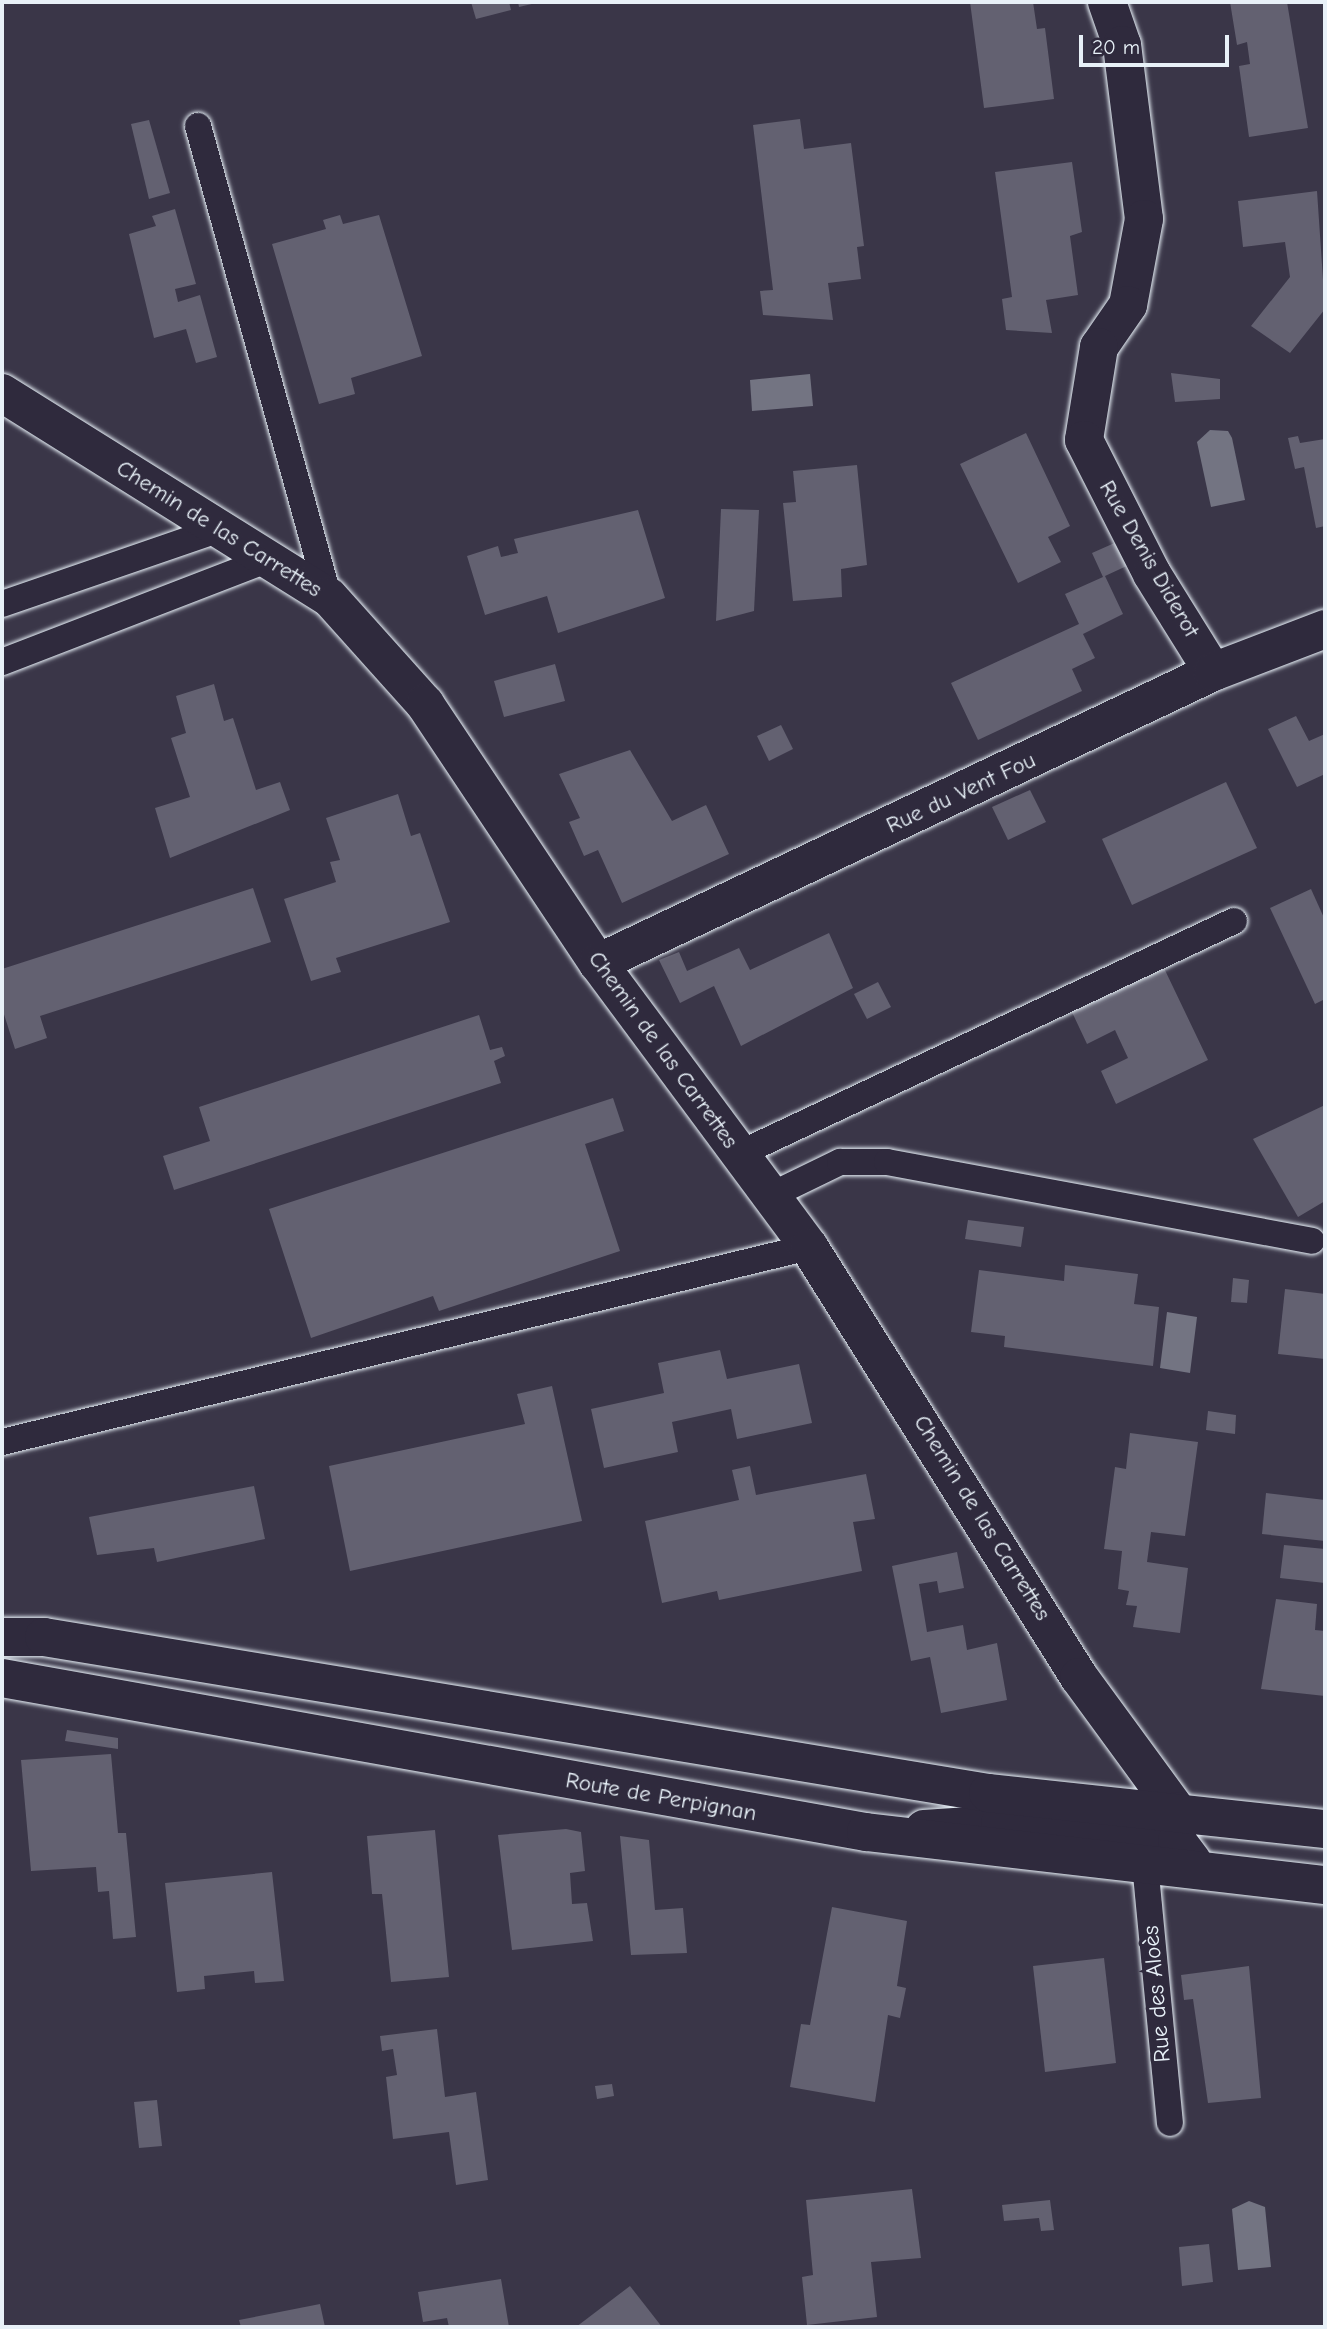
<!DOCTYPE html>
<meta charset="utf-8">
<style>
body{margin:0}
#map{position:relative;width:1327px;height:2329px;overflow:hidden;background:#3a3648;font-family:"Comic Neue",sans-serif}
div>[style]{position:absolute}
.water>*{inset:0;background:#737482}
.building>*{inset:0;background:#636171}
.roads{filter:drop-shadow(0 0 2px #e8f1f8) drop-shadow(0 0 2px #e8f1f8)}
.service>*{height:26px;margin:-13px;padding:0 13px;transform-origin:13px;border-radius:13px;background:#2f2a3d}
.minor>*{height:38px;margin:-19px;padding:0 19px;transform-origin:19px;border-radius:19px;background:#2f2a3d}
.secondary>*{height:38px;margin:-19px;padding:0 19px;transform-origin:19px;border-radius:19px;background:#2f2a3d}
span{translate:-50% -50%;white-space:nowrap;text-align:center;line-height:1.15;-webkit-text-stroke:7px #2f2a3d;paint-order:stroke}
.street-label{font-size:23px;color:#e8f1f8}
.frame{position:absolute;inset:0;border:4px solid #e8f1f8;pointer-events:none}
.scale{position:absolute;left:1079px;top:35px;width:150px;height:32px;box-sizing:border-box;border:4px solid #e8f1f8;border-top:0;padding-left:9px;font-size:21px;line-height:24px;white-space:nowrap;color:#e8f1f8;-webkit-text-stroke:5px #2f2a3d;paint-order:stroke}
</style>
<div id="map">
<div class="water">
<div style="clip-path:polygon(810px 374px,813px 406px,752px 411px,750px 380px)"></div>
<div style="clip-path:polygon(1210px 430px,1228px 431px,1232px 438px,1245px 500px,1211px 507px,1197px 442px)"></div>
<div style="clip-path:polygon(1167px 1312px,1197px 1317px,1190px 1373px,1160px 1368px)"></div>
<div style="clip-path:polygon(1249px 2201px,1265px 2207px,1271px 2267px,1238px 2270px,1232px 2209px)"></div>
</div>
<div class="building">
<div style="clip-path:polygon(471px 2px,509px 2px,511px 10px,476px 19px)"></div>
<div style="clip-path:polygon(518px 2px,536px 2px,536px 3px,519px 7px)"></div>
<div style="clip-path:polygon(970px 2px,1033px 2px,1037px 29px,1045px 28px,1054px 99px,984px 108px)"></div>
<div style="clip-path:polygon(1230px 2px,1287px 2px,1308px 128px,1249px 137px,1239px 66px,1250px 64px,1247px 42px,1237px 45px)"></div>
<div style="clip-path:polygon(800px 119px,804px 149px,851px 143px,864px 246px,857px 247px,861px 279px,828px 283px,833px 320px,763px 315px,760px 291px,773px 290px,753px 125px)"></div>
<div style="clip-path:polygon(149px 120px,170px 193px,149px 199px,131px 124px)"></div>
<div style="clip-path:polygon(1072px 162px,1082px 232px,1070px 236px,1078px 295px,1046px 300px,1052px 333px,1006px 330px,1002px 299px,1012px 297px,995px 172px)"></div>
<div style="clip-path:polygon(1317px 191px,1325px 309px,1290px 353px,1251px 326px,1290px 277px,1285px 242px,1243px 247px,1238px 201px)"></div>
<div style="clip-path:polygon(175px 209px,196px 284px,175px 289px,178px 302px,200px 295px,217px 357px,196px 363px,186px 329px,154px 338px,129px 234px,156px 226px,152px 216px)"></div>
<div style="clip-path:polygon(340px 215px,343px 224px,379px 215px,422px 356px,351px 378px,355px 394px,319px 404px,272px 244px,326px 229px,323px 220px)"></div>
<div style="clip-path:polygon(1171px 373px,1220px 379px,1220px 399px,1175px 402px)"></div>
<div style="clip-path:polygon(1026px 433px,1070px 526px,1048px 537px,1061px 562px,1018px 583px,960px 464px)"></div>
<div style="clip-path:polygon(1298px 436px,1300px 443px,1325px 439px,1325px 526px,1316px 528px,1304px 467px,1295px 469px,1288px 438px)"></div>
<div style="clip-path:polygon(857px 465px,867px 565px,841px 569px,842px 597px,793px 601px,783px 503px,796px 502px,793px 471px)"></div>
<div style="clip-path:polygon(721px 509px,759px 510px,754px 611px,716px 621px)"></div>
<div style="clip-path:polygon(638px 510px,665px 598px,558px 633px,547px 596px,485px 615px,467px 556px,498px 546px,501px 557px,518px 553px,514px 539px)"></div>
<div style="clip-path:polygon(1119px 541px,1131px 564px,1105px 576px,1123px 614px,1083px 634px,1095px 658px,1072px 669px,1082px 691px,978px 740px,951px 683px,1079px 624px,1065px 594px,1103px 577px,1092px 553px)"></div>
<div style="clip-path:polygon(555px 664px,565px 701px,504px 717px,494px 681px)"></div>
<div style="clip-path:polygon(214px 684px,224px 721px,233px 718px,256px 790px,280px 782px,290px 810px,170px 858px,155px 808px,190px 797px,171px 738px,186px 733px,176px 696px)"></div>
<div style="clip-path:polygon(1296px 716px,1309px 741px,1325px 734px,1325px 774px,1297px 787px,1268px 729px)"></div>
<div style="clip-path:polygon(781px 725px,793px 749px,769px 761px,757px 736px)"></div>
<div style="clip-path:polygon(630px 750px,672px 821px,706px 805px,729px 854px,622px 903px,598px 850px,584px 856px,569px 822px,580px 818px,559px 774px)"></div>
<div style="clip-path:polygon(1226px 782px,1257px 848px,1132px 905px,1102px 839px)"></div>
<div style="clip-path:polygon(1030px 790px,1046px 822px,1008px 840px,992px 807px)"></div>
<div style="clip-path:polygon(398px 794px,411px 836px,420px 833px,450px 922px,336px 958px,341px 972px,311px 981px,284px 899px,336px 882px,330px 862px,340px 860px,326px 818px)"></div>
<div style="clip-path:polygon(253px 888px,271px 942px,40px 1016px,47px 1038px,15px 1049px,2px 1008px,2px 969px)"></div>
<div style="clip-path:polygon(1311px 889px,1325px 920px,1325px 999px,1315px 1004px,1270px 908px)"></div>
<div style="clip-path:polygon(829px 933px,853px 988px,741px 1046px,714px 986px,680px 1003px,659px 960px,679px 952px,687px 971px,739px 948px,750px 970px)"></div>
<div style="clip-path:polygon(1163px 966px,1208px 1060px,1116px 1104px,1101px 1071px,1128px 1058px,1115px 1030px,1087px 1044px,1071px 1010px)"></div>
<div style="clip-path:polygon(878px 982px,891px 1007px,867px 1019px,854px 994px)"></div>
<div style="clip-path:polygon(479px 1015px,490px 1050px,502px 1047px,505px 1056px,494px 1061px,501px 1083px,174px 1190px,163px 1156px,210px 1141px,199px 1107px)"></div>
<div style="clip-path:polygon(613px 1098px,624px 1131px,585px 1144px,620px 1251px,439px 1311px,433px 1296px,311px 1338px,269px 1209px)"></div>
<div style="clip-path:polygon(1325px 1105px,1325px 1201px,1298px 1217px,1253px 1139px)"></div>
<div style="clip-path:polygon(968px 1220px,1024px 1227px,1021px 1247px,965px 1239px)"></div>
<div style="clip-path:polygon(1065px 1265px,1138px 1274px,1134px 1304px,1159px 1307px,1153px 1366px,1004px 1347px,1005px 1336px,971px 1332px,979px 1270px,1064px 1281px)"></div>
<div style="clip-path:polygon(1233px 1278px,1249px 1280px,1247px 1303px,1231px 1302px)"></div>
<div style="clip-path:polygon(1285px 1289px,1325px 1294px,1325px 1359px,1278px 1354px)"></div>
<div style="clip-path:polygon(720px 1350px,727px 1379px,799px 1364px,812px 1423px,737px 1439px,731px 1409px,672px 1422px,678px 1452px,604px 1468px,591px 1409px,664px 1393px,658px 1363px)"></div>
<div style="clip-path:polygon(552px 1386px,582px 1521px,350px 1571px,329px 1466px,525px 1424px,517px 1394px)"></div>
<div style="clip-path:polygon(1208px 1411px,1236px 1415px,1235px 1434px,1206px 1430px)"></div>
<div style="clip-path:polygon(1130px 1433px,1198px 1442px,1185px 1536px,1151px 1532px,1147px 1562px,1188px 1568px,1180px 1633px,1133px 1627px,1137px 1606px,1126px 1605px,1129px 1591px,1118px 1589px,1122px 1551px,1104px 1549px,1115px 1467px,1126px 1469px)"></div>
<div style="clip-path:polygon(750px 1466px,756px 1495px,866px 1474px,875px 1519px,853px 1522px,862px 1571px,719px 1600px,717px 1591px,662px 1603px,645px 1521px,739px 1500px,732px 1470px)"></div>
<div style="clip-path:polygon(254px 1486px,265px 1539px,157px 1562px,154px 1548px,97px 1555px,89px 1517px)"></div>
<div style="clip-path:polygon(1266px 1493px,1325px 1500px,1325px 1541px,1262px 1534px)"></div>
<div style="clip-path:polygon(1284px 1545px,1325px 1549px,1325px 1583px,1280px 1578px)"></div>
<div style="clip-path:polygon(957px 1552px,964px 1588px,939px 1593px,937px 1581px,919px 1584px,927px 1632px,963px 1625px,967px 1650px,997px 1643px,1007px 1700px,941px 1713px,930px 1657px,911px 1661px,892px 1566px)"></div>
<div style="clip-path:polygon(1276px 1599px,1317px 1604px,1315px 1630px,1325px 1631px,1325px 1696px,1261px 1689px)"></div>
<div style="clip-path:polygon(67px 1730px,118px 1738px,118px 1749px,65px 1741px)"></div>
<div style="clip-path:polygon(111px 1754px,118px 1833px,126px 1833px,136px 1937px,113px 1939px,109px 1891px,98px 1892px,96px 1867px,31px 1871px,21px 1760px)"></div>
<div style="clip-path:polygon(566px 1829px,581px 1832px,585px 1871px,570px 1873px,572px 1904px,587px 1903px,593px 1941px,512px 1950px,498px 1835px)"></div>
<div style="clip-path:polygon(435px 1830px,449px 1977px,391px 1982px,382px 1894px,372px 1894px,367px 1836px)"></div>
<div style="clip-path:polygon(620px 1836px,649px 1840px,655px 1910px,683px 1908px,687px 1953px,631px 1955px)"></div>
<div style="clip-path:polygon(272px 1872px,284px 1981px,255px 1983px,254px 1971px,204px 1976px,205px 1989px,177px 1992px,165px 1883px)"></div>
<div style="clip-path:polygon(832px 1907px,907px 1921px,897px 1986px,906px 1988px,900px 2018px,888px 2015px,875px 2102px,790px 2087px,801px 2024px,810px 2025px)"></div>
<div style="clip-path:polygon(1104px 1958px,1116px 2063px,1045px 2072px,1033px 1966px)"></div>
<div style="clip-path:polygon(1249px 1966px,1261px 2098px,1208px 2103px,1193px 1999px,1184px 2000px,1181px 1975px)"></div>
<div style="clip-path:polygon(437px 2029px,445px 2097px,476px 2092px,488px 2180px,456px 2185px,449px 2132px,393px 2139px,386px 2077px,397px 2075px,393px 2049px,382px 2051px,380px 2036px)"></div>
<div style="clip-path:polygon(612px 2084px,614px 2096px,597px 2099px,595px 2086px)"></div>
<div style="clip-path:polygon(157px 2100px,162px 2146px,139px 2148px,134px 2102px)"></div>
<div style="clip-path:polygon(912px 2189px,921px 2258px,871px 2262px,877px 2317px,807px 2325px,802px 2277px,813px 2275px,806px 2200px)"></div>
<div style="clip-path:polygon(1050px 2200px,1054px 2230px,1041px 2231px,1039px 2218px,1004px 2221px,1002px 2205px)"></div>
<div style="clip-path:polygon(1209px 2244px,1213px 2282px,1182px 2286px,1179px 2247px)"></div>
<div style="clip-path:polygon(501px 2279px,509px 2327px,449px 2327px,447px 2318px,423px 2322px,418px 2292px)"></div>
<div style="clip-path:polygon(630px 2286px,662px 2327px,576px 2327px)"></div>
<div style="clip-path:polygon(320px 2304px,325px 2327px,241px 2327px,239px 2320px)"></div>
</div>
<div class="roads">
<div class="service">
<div style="left:198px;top:126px;width:489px;rotate:74.5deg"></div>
<div style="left:2px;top:604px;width:227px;rotate:-19deg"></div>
<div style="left:2px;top:662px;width:288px;rotate:-21.1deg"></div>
<div style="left:739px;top:1154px;width:547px;rotate:-25.21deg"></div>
<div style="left:772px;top:1195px;width:76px;rotate:-25.9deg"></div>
<div style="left:840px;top:1162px;width:47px"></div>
<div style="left:887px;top:1162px;width:432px;rotate:10.5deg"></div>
<div style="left:2px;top:1442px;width:830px;rotate:-13.58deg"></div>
<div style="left:1145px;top:1864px;width:260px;rotate:84.5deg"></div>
</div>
<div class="minor">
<div style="left:1107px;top:2px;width:46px;rotate:70.8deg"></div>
<div style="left:1122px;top:45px;width:175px;rotate:82.8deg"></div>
<div style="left:1144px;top:219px;width:87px;rotate:100.5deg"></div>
<div style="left:1128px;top:305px;width:51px;rotate:124.6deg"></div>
<div style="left:1099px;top:347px;width:94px;rotate:99.2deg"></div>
<div style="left:1084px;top:440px;width:150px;rotate:63.1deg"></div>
<div style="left:1152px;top:574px;width:115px;rotate:58.1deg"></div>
<div style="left:2px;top:393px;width:385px;rotate:32deg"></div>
<div style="left:329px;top:597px;width:144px;rotate:48.1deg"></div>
<div style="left:425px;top:704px;width:311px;rotate:56.3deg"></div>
<div style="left:598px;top:963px;width:354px;rotate:53.4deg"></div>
<div style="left:809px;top:1247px;width:508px;rotate:57.88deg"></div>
<div style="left:1079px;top:1677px;width:166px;rotate:53.8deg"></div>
<div style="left:1177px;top:1811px;width:30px;rotate:90deg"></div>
<div style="left:598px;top:963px;width:680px;rotate:-25.32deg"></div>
<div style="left:1213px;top:672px;width:120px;rotate:-21deg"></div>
<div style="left:924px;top:1829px;width:76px;rotate:-3.8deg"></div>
<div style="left:1000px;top:1824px;width:178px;rotate:5.5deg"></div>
<div style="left:1177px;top:1841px;width:25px;rotate:53deg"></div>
</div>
<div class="secondary">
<div style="left:2px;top:1637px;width:42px"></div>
<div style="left:44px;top:1637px;width:957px;rotate:9.38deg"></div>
<div style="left:988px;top:1793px;width:339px;rotate:6.1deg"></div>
<div style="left:2px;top:1678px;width:878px;rotate:10.11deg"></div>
<div style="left:866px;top:1832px;width:462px;rotate:6.6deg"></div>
</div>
</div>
<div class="street-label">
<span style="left:219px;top:529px;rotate:32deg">Chemin de las Carrettes</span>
<span style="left:1149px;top:559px;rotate:60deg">Rue Denis Diderot</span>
<span style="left:961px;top:793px;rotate:-25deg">Rue du Vent Fou</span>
<span style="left:663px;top:1050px;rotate:54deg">Chemin de las Carrettes</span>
<span style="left:982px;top:1518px;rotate:58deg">Chemin de las Carrettes</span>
<span style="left:661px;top:1797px;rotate:10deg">Route de Perpignan</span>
<span style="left:1157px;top:1994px;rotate:-95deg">Rue des Aloès</span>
</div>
<div class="frame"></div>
<div class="scale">20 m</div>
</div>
